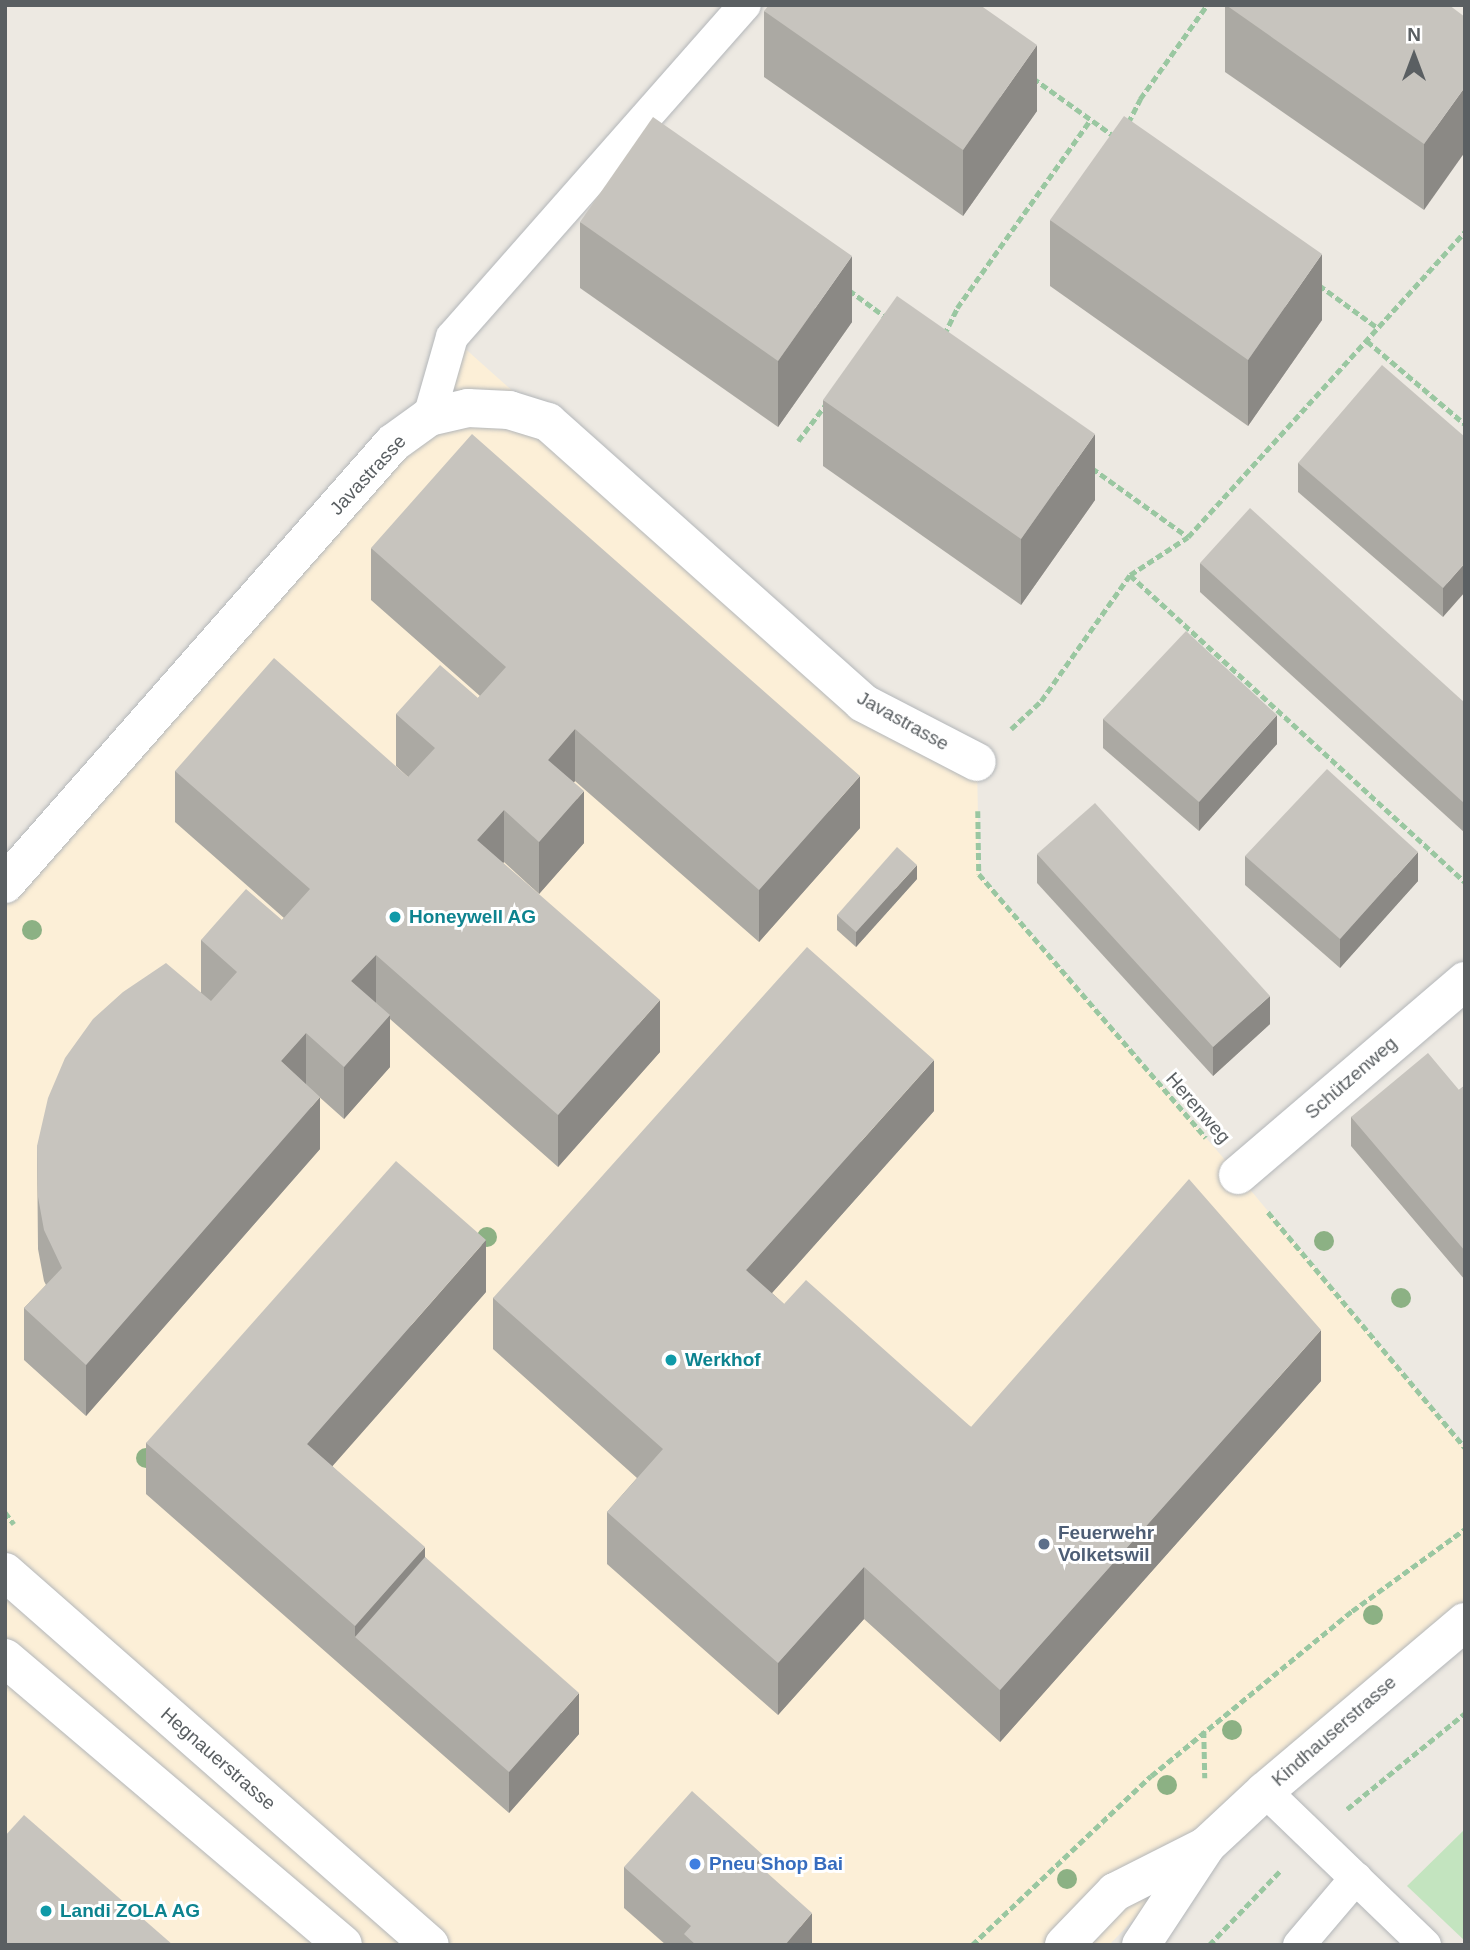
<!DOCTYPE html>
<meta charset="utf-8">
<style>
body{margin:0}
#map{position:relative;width:1470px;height:1950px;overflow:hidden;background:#ede9e2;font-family:Arial,sans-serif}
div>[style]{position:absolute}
.commercial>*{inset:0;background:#fcefd7}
.green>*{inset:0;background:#c3e4bf}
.path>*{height:4.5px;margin-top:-2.25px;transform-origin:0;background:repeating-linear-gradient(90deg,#9ac7a1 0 7px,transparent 0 10.5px)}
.roads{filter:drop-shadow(0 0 2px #b3b6b9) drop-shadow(0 0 2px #b3b6b9)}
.lane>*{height:32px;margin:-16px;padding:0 16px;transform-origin:16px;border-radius:16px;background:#fff}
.street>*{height:38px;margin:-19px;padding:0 19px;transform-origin:19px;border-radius:19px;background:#fff}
.secondary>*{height:38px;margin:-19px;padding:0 19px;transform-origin:19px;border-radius:19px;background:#fff}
.trees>*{width:20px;height:20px;margin:-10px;border-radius:50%;background:#8cb184}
.wall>*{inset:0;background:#aba9a3}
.shaded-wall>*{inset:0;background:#8b8985}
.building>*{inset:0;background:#c7c4be}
.dots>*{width:19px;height:19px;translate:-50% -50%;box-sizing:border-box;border:4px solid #fff;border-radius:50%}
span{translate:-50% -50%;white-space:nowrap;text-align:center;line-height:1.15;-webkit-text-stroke:6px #fff;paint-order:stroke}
.street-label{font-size:19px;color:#5a5f62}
.culture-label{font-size:19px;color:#0d838f;font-weight:700}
.left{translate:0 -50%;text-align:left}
.service-label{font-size:19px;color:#4e5e75;font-weight:700}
.shop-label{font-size:19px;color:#366cbe;font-weight:700}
.frame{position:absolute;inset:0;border:7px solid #5a5f62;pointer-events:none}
.north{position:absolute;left:1379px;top:21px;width:70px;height:70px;-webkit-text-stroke:5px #fff;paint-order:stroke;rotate:0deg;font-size:19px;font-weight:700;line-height:28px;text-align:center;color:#5a5f62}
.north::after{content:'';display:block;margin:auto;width:24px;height:32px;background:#5a5f62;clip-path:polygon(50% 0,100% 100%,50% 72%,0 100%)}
</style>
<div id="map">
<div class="commercial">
<div style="clip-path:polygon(452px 337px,863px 703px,977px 762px,979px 874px,1238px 1175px,1465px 1448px,1465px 1622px,1207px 1845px,1109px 1945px,5px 1945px,5px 884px,393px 443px)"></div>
</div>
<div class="green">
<div style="clip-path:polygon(1465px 1829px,1465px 1941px,1407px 1886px)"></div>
</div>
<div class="path">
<div style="left:1033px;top:78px;width:100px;rotate:35.6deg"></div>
<div style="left:1128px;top:123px;width:27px;rotate:-63deg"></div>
<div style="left:1140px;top:99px;width:115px;rotate:-54.5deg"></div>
<div style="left:1319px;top:285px;width:73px;rotate:36.1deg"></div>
<div style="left:849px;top:290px;width:47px;rotate:36.4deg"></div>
<div style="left:944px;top:335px;width:30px;rotate:-64deg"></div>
<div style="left:957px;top:308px;width:230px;rotate:-54.7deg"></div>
<div style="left:1367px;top:341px;width:128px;rotate:40.3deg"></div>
<div style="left:798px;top:441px;width:46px;rotate:-52.9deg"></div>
<div style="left:1092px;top:468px;width:118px;rotate:35.7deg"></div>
<div style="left:1130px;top:575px;width:454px;rotate:42.5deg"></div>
<div style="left:1011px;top:729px;width:41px;rotate:-43deg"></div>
<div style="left:1041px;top:701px;width:154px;rotate:-54.8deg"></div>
<div style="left:1130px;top:575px;width:69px;rotate:-33.2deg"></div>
<div style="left:1188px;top:537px;width:412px;rotate:-47.8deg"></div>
<div style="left:978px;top:811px;width:63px;rotate:89.1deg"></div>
<div style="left:979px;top:874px;width:348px;rotate:49.3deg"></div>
<div style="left:1268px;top:1212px;width:307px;rotate:50.1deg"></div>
<div style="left:5px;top:1512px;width:15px;rotate:53deg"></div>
<div style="left:1204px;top:1731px;width:47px;rotate:88.8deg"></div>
<div style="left:1347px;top:1809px;width:152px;rotate:-39.1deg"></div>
<div style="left:972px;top:1945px;width:246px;rotate:-43.4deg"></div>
<div style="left:1151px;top:1776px;width:260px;rotate:-39.4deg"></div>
<div style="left:1352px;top:1611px;width:140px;rotate:-36deg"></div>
<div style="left:1209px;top:1945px;width:104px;rotate:-46.2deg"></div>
</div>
<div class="roads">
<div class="lane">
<div style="left:429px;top:417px;width:83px;rotate:-74deg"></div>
<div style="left:452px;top:337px;width:443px;rotate:-48.6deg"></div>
<div style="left:1265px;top:1791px;width:222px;rotate:43.9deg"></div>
<div style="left:1299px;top:1945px;width:88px;rotate:-49.6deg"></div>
</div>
<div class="street">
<div style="left:5px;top:884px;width:587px;rotate:-48.66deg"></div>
<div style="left:393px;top:443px;width:44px;rotate:-35.8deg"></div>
<div style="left:429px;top:417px;width:40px;rotate:-13deg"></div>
<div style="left:468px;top:408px;width:41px;rotate:2.8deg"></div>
<div style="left:509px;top:410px;width:41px;rotate:17.1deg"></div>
<div style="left:548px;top:422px;width:422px;rotate:41.7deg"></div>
<div style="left:863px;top:703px;width:128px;rotate:27.4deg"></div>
<div style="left:1238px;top:1175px;width:299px;rotate:-40.5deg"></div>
</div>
<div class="secondary">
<div style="left:5px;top:1572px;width:565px;rotate:41.27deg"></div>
<div style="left:5px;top:1658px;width:443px;rotate:40.3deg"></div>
<div style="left:1064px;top:1945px;width:74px;rotate:-46.1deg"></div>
<div style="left:1115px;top:1892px;width:102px;rotate:-26.8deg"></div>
<div style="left:1141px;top:1945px;width:120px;rotate:-56.6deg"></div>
<div style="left:1207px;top:1845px;width:79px;rotate:-43deg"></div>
<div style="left:1265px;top:1791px;width:262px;rotate:-40.2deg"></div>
</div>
</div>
<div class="trees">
<div style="left:32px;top:930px"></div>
<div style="left:487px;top:1237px"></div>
<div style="left:1324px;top:1241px"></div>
<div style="left:1401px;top:1298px"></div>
<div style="left:146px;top:1458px"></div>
<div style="left:1373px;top:1615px"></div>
<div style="left:1232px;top:1730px"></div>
<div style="left:1167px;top:1785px"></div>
<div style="left:1067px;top:1879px"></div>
</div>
<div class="wall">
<div style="clip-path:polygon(1449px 5px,1424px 210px,1225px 72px,1225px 6px)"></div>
<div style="clip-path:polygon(764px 11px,1037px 111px,963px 216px,764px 77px)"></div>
<div style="clip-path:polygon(1050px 220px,1322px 320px,1248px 426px,1050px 286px)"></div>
<div style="clip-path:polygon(580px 222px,852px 322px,778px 427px,580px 288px)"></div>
<div style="clip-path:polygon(823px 400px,1095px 500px,1021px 605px,823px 466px)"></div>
<div style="clip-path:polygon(1465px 437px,1443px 617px,1298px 492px,1298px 463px)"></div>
<div style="clip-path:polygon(371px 548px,860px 828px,759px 942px,575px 781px,574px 782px,584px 843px,539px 894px,504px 862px,503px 863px,660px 1052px,558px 1167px,390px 1019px,390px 1067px,344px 1119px,307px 1086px,320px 1149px,86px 1416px,24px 1360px,24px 1308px,46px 1285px,44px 1281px,38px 1249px,37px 1146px,201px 992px,201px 940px,282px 920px,284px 918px,175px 822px,175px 771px,408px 777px,396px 766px,396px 714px,478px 698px,480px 696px,371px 600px)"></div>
<div style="clip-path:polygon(1200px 563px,1465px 703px,1465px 833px,1200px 592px)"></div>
<div style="clip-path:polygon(1103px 719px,1277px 744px,1199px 831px,1103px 748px)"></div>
<div style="clip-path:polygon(1037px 854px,1270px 1024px,1213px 1076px,1037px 883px)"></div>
<div style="clip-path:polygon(1245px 856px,1418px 881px,1340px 968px,1245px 885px)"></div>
<div style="clip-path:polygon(917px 879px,856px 947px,837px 930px,837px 915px)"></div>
<div style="clip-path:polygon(1465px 1085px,1465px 1280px,1351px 1146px,1351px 1117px,1459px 1090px)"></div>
<div style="clip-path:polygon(934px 1111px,772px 1293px,784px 1304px,971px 1427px,1321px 1381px,1000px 1742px,864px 1619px,778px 1715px,607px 1564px,607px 1512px,637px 1478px,493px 1349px,493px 1298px)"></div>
<div style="clip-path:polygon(486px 1292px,332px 1466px,425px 1557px,579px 1734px,509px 1813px,146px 1494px,146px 1443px)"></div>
<div style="clip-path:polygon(624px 1867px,763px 1870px,812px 1945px,666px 1945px,624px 1908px)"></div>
</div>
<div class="shaded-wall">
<div style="clip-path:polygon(1037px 45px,1037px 111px,963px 216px,963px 150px)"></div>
<div style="clip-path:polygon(1465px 87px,1465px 152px,1424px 210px,1424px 144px)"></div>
<div style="clip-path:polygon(1322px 254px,1322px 320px,1248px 426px,1248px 360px)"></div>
<div style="clip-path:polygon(852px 256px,852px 322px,778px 427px,778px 361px)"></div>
<div style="clip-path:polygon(1095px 434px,1095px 500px,1021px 605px,1021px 539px)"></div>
<div style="clip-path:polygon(1465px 563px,1465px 592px,1443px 617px,1443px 588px)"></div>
<div style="clip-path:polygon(1277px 715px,1277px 744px,1199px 831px,1199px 802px)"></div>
<div style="clip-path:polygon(575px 729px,575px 781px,548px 812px,548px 760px)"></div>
<div style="clip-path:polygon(860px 776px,860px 828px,759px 942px,759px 890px)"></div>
<div style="clip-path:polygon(584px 791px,584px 843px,539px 894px,539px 842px)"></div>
<div style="clip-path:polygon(504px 810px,504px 862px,477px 892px,477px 840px)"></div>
<div style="clip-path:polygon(1418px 852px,1418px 881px,1340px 968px,1340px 939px)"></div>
<div style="clip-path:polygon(917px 865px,917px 879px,856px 947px,856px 932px)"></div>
<div style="clip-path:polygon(376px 955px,376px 1007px,351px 981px)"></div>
<div style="clip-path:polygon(1270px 996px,1270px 1024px,1213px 1076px,1213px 1047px)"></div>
<div style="clip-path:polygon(660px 1000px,660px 1052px,558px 1167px,558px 1115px)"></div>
<div style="clip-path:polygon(390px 1015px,390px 1067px,344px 1119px,344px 1067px)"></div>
<div style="clip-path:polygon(306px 1033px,306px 1085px,281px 1061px)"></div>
<div style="clip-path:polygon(934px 1060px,934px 1111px,746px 1322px,746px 1270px)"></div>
<div style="clip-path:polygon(320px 1097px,320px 1149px,86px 1416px,86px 1365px)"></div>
<div style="clip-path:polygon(486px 1240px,486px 1292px,307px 1495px,307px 1444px)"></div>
<div style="clip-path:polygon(1321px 1330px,1321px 1381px,1000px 1742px,1000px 1690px)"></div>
<div style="clip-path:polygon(425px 1547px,425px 1599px,355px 1637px,355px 1626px)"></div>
<div style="clip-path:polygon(864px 1567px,864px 1619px,778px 1715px,778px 1663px)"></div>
<div style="clip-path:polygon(579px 1693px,579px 1734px,509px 1813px,509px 1772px)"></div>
<div style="clip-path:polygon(763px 1855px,763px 1896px,756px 1863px)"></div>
<div style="clip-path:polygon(812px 1913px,812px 1945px,785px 1945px)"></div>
</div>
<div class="building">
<div style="clip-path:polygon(769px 5px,980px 5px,1037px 45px,963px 150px,764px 11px)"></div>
<div style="clip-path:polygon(1226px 5px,1449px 5px,1465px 17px,1465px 87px,1424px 144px)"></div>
<div style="clip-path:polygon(1124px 116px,1322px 254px,1248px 360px,1050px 220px)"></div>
<div style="clip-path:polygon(653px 117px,852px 256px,778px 361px,580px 222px)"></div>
<div style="clip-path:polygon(897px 296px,1095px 434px,1021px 539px,823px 400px)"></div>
<div style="clip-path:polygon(1382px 365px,1465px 437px,1465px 563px,1443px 588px,1298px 463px)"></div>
<div style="clip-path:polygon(472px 434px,860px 776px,759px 890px,575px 729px,548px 760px,584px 791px,539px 842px,504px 810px,477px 840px,660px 1000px,558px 1115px,376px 955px,351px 981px,390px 1015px,344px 1067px,306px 1033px,281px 1061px,320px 1097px,86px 1365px,24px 1308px,62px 1268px,44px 1230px,38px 1197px,37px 1146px,48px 1098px,65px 1058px,93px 1019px,123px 992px,166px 963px,211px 1001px,237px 972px,201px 940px,246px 889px,282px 920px,310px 889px,175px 771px,274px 658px,408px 777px,435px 748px,396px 714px,440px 665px,478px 698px,506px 667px,371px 548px)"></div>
<div style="clip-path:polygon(1250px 508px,1465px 703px,1465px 804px,1200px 563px)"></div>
<div style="clip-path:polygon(1186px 631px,1277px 715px,1199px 802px,1103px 719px)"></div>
<div style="clip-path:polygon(1327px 769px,1418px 852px,1340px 939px,1245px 856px)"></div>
<div style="clip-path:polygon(1095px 803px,1270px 996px,1213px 1047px,1037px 854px)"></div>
<div style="clip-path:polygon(897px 847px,917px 865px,856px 932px,837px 915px)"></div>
<div style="clip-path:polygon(807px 947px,934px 1060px,746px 1270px,784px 1304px,806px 1280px,971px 1427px,1189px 1179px,1321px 1330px,1000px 1690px,864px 1567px,778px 1663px,607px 1512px,663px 1449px,493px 1298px)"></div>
<div style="clip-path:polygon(1428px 1053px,1459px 1090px,1465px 1085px,1465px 1251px,1351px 1117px)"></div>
<div style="clip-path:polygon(396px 1161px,486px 1240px,307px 1444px,425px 1547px,355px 1626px,146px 1443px)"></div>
<div style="clip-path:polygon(425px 1557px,579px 1693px,509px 1772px,355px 1637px)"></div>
<div style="clip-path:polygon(692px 1791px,763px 1855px,756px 1863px,812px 1913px,785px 1945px,696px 1945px,684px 1934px,691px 1926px,624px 1867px)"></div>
<div style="clip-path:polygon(24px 1815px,173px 1945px,5px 1945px,5px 1836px)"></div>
</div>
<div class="dots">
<div style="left:395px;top:917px;background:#0f9aa8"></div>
<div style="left:671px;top:1360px;background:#0f9aa8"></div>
<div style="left:1044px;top:1544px;background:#5c6f8a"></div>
<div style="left:695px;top:1864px;background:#3f7fe0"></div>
<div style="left:46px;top:1911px;background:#0f9aa8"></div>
</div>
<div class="street-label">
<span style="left:368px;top:475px;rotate:-47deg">Javastrasse</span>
<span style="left:903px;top:721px;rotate:29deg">Javastrasse</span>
<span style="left:1351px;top:1078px;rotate:-41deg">Schützenweg</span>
<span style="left:1198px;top:1108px;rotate:49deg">Herenweg</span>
<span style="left:1334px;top:1731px;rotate:-41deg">Kindhauserstrasse</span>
<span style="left:218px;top:1759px;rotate:41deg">Hegnauerstrasse</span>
</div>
<div class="culture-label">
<span class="left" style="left:409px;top:917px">Honeywell AG</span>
<span class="left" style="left:685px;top:1360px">Werkhof</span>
<span class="left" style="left:60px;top:1911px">Landi ZOLA AG</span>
</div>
<div class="service-label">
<span class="left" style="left:1058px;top:1544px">Feuerwehr<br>Volketswil</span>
</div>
<div class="shop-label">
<span class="left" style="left:709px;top:1864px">Pneu Shop Bai</span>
</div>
<div class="frame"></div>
<div class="north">N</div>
</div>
